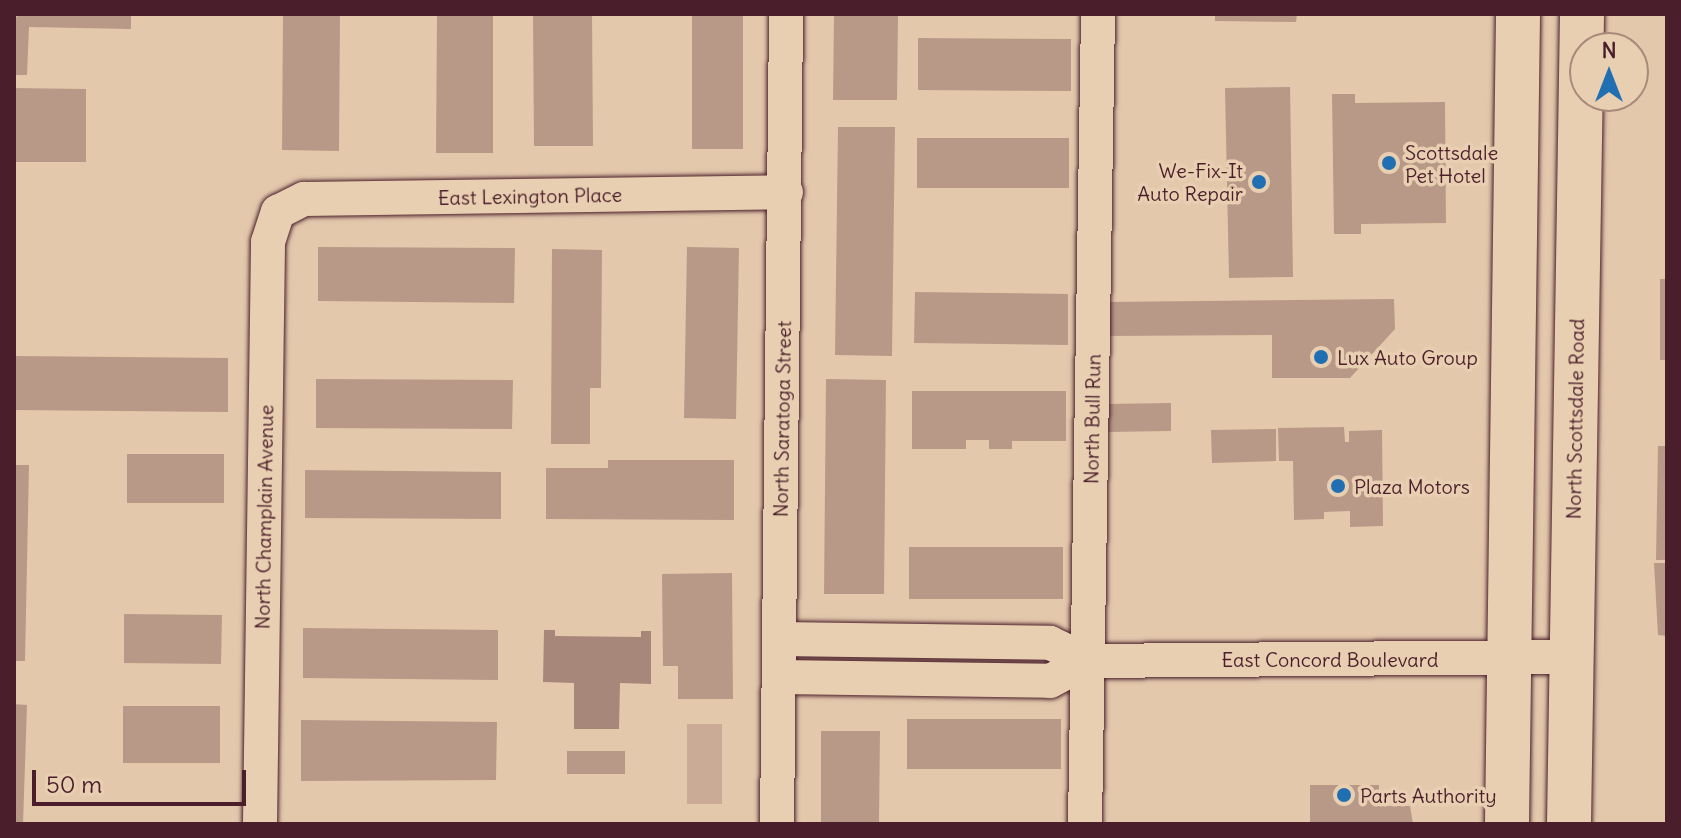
<!DOCTYPE html>
<style>
body{margin:0}
#map{position:relative;width:1681px;height:838px;overflow:hidden;background:#e3c8ac;font-family:Delius,sans-serif}
div>[style]{position:absolute}
.green>*{inset:0;background:#caac96}
.water>*{inset:0;background:#a8877b}
.building>*{inset:0;background:#b89987}
.roads{filter:drop-shadow(0 0 2px #4a1f2b) drop-shadow(0 0 2px #4a1f2b)}
.street>*{height:34px;margin:-17px;padding:0 17px;transform-origin:17px;border-radius:17px;background:#e9cfb1}
.primary>*{height:44px;margin:-22px;padding:0 22px;transform-origin:22px;border-radius:22px;background:#e9cfb1}
.dots>*{width:22px;height:22px;translate:-50% -50%;box-sizing:border-box;border:4px solid #e9cfb1;border-radius:50%}
span{translate:-50% -50%;white-space:nowrap;text-align:center;line-height:1.15;-webkit-text-stroke:7px #e9cfb1;paint-order:stroke}
.poi-label{font-size:20px;color:#4a1f2b}
.left{translate:0 -50%;text-align:left}
.right{translate:-100% -50%;text-align:right}
.street-label{font-size:20px;color:#4a1f2b}
.frame{position:absolute;inset:0;border:16px solid #4a1f2b;pointer-events:none}
.north{position:absolute;left:1569px;top:32px;width:80px;height:80px;box-sizing:border-box;background:#e9cfb1;border:2px solid #a9897b;border-radius:50%;rotate:0deg;font-size:22px;font-weight:700;line-height:32px;text-align:center;color:#4a1f2b}
.north::after{content:'';display:block;margin:auto;width:28px;height:36px;background:#1f6fb2;clip-path:polygon(50% 0,100% 100%,50% 72%,0 100%)}
.scale{position:absolute;left:32px;top:770px;width:214px;height:36px;box-sizing:border-box;border:4px solid #4a1f2b;border-top:0;padding-left:10px;font-size:24px;line-height:28px;white-space:nowrap;color:#4a1f2b;-webkit-text-stroke:6px #e9cfb1;paint-order:stroke}
</style>
<div id="map">
<div class="green">
<div style="clip-path:polygon(687px 724px,722px 724px,722px 804px,687px 804px)"></div>
</div>
<div class="water">
<div style="clip-path:polygon(544px 630px,555px 630px,555px 636px,641px 637px,641px 631px,651px 631px,651px 684px,620px 683px,619px 729px,574px 729px,574px 683px,543px 682px)"></div>
</div>
<div class="building">
<div style="clip-path:polygon(22px 14px,131px 14px,131px 29px,29px 27px,27px 75px,14px 75px,14px 18px)"></div>
<div style="clip-path:polygon(283px 14px,340px 14px,339px 151px,282px 150px)"></div>
<div style="clip-path:polygon(437px 14px,493px 14px,493px 153px,436px 153px)"></div>
<div style="clip-path:polygon(533px 14px,592px 14px,593px 146px,534px 146px)"></div>
<div style="clip-path:polygon(692px 14px,743px 14px,743px 149px,692px 149px)"></div>
<div style="clip-path:polygon(834px 14px,898px 14px,897px 100px,833px 100px)"></div>
<div style="clip-path:polygon(1215px 14px,1297px 14px,1296px 22px,1215px 21px)"></div>
<div style="clip-path:polygon(918px 38px,1071px 39px,1071px 91px,918px 90px)"></div>
<div style="clip-path:polygon(1290px 87px,1293px 277px,1229px 278px,1225px 88px)"></div>
<div style="clip-path:polygon(14px 88px,86px 89px,86px 162px,14px 162px)"></div>
<div style="clip-path:polygon(1332px 94px,1355px 94px,1355px 103px,1445px 102px,1446px 223px,1361px 224px,1361px 234px,1334px 234px)"></div>
<div style="clip-path:polygon(838px 127px,895px 127px,892px 356px,835px 355px)"></div>
<div style="clip-path:polygon(917px 138px,1069px 138px,1069px 188px,917px 188px)"></div>
<div style="clip-path:polygon(318px 247px,515px 248px,514px 303px,318px 301px)"></div>
<div style="clip-path:polygon(687px 247px,739px 248px,736px 419px,684px 418px)"></div>
<div style="clip-path:polygon(552px 249px,602px 250px,601px 388px,590px 388px,590px 444px,551px 444px)"></div>
<div style="clip-path:polygon(1660px 279px,1667px 279px,1667px 360px,1660px 360px)"></div>
<div style="clip-path:polygon(915px 292px,1068px 294px,1068px 345px,914px 343px)"></div>
<div style="clip-path:polygon(1394px 299px,1395px 329px,1350px 378px,1272px 378px,1272px 335px,1105px 336px,1105px 302px)"></div>
<div style="clip-path:polygon(14px 356px,228px 358px,228px 412px,14px 410px)"></div>
<div style="clip-path:polygon(316px 379px,513px 380px,512px 429px,316px 428px)"></div>
<div style="clip-path:polygon(826px 379px,886px 380px,884px 594px,824px 594px)"></div>
<div style="clip-path:polygon(912px 391px,1066px 391px,1066px 441px,1012px 441px,1012px 449px,989px 449px,989px 440px,966px 440px,966px 449px,912px 449px)"></div>
<div style="clip-path:polygon(1171px 403px,1171px 431px,1107px 432px,1107px 404px)"></div>
<div style="clip-path:polygon(1344px 427px,1345px 442px,1349px 442px,1349px 431px,1382px 430px,1383px 526px,1350px 527px,1350px 511px,1324px 512px,1324px 519px,1294px 520px,1293px 461px,1279px 461px,1278px 428px)"></div>
<div style="clip-path:polygon(1276px 429px,1276px 461px,1212px 463px,1211px 430px)"></div>
<div style="clip-path:polygon(1658px 446px,1667px 446px,1667px 560px,1656px 560px)"></div>
<div style="clip-path:polygon(127px 454px,224px 454px,224px 503px,127px 503px)"></div>
<div style="clip-path:polygon(608px 460px,734px 460px,734px 520px,546px 519px,546px 468px,608px 468px)"></div>
<div style="clip-path:polygon(14px 465px,29px 465px,25px 661px,14px 661px)"></div>
<div style="clip-path:polygon(305px 470px,501px 472px,501px 519px,305px 518px)"></div>
<div style="clip-path:polygon(909px 547px,1063px 547px,1063px 599px,909px 599px)"></div>
<div style="clip-path:polygon(1654px 563px,1667px 563px,1667px 636px,1658px 635px)"></div>
<div style="clip-path:polygon(732px 573px,733px 699px,678px 699px,678px 666px,663px 666px,662px 574px)"></div>
<div style="clip-path:polygon(124px 614px,222px 615px,221px 664px,124px 663px)"></div>
<div style="clip-path:polygon(303px 628px,498px 630px,498px 680px,303px 678px)"></div>
<div style="clip-path:polygon(14px 704px,27px 705px,23px 824px,14px 824px)"></div>
<div style="clip-path:polygon(123px 706px,220px 706px,220px 763px,123px 763px)"></div>
<div style="clip-path:polygon(907px 719px,1061px 719px,1061px 769px,907px 769px)"></div>
<div style="clip-path:polygon(301px 720px,497px 722px,496px 780px,301px 781px)"></div>
<div style="clip-path:polygon(821px 731px,880px 731px,879px 824px,821px 824px)"></div>
<div style="clip-path:polygon(567px 751px,625px 751px,625px 774px,567px 774px)"></div>
<div style="clip-path:polygon(1310px 785px,1379px 785px,1379px 806px,1410px 806px,1413px 824px,1310px 824px)"></div>
</div>
<div class="roads">
<div class="street">
<div style="left:779px;top:639px;width:271px;rotate:0.8deg"></div>
<div style="left:1050px;top:643px;width:42px;rotate:25.3deg"></div>
<div style="left:1088px;top:661px;width:484px;rotate:-0.5deg"></div>
<div style="left:779px;top:677px;width:271px;rotate:0.8deg"></div>
<div style="left:1050px;top:681px;width:43px;rotate:-27.8deg"></div>
<div style="left:260px;top:824px;width:582px;rotate:-89.21deg"></div>
<div style="left:268px;top:242px;width:32px;rotate:-72deg"></div>
<div style="left:278px;top:212px;width:29px;rotate:-27deg"></div>
<div style="left:304px;top:199px;width:482px;rotate:-0.8deg"></div>
<div style="left:777px;top:824px;width:810px;rotate:-89.36deg"></div>
<div style="left:1085px;top:824px;width:810px;rotate:-89.08deg"></div>
</div>
<div class="primary">
<div style="left:1507px;top:824px;width:810px;rotate:-89.22deg"></div>
<div style="left:1569px;top:824px;width:810px;rotate:-89.08deg"></div>
</div>
</div>
<div class="dots">
<div style="left:1389px;top:163px;background:#1f6fb2"></div>
<div style="left:1259px;top:182px;background:#1f6fb2"></div>
<div style="left:1321px;top:357px;background:#1f6fb2"></div>
<div style="left:1338px;top:486px;background:#1f6fb2"></div>
<div style="left:1344px;top:795px;background:#1f6fb2"></div>
</div>
<div class="poi-label">
<span class="left" style="left:1405px;top:164px">Scottsdale<br>Pet Hotel</span>
<span class="right" style="left:1243px;top:182px">We-Fix-It<br>Auto Repair</span>
<span class="left" style="left:1337px;top:357px">Lux Auto Group</span>
<span class="left" style="left:1354px;top:486px">Plaza Motors</span>
<span class="left" style="left:1360px;top:795px">Parts Authority</span>
</div>
<div class="street-label">
<span style="left:530px;top:196px;rotate:-1deg">East Lexington Place</span>
<span style="left:782px;top:419px;rotate:-89deg">North Saratoga Street</span>
<span style="left:1092px;top:419px;rotate:-89deg">North Bull Run</span>
<span style="left:1575px;top:419px;rotate:-89deg">North Scottsdale Road</span>
<span style="left:264px;top:517px;rotate:-89deg">North Champlain Avenue</span>
<span style="left:1330px;top:659px">East Concord Boulevard</span>
</div>
<div class="frame"></div>
<div class="north">N</div>
<div class="scale">50 m</div>
</div>
